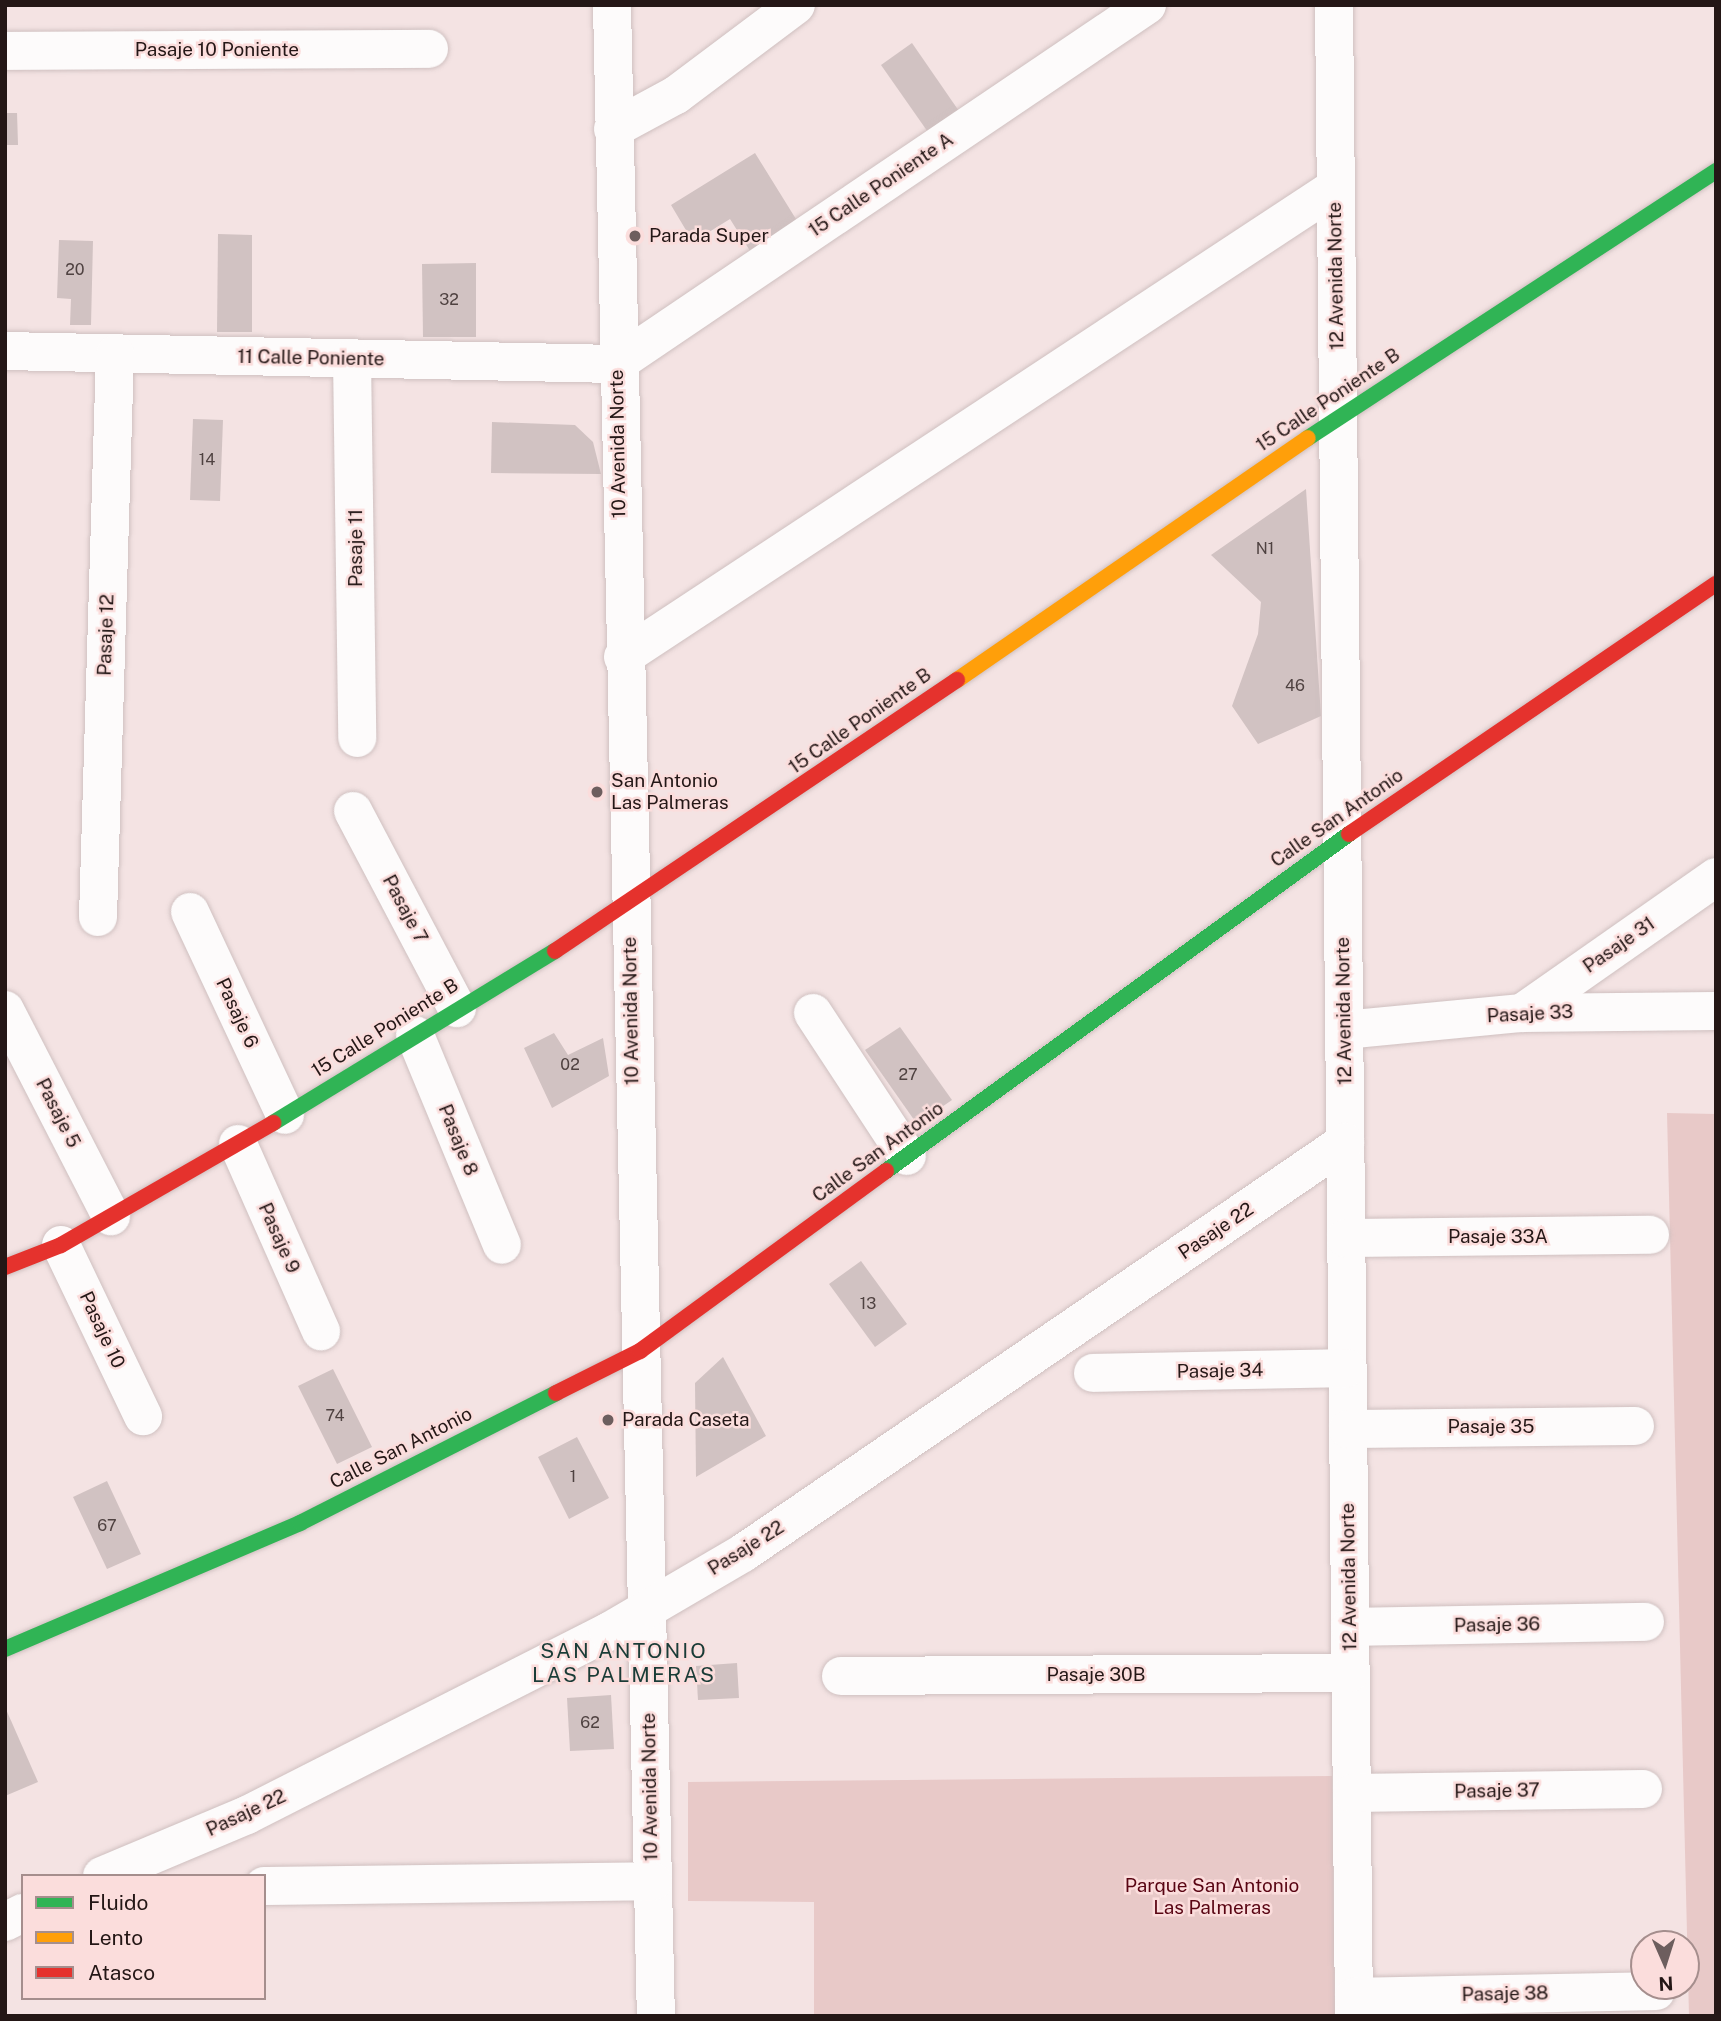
<!DOCTYPE html>
<style>
body{margin:0}
#map{position:relative;width:1721px;height:2021px;overflow:hidden;background:#f4e3e3;font-family:"Public Sans",sans-serif}
div>[style]{position:absolute}
.green>*{inset:0;background:#e8c9c8}
.building>*{inset:0;background:#d1c2c2}
.roads{filter:drop-shadow(0 0 2px #cfc0c0) drop-shadow(0 0 2px #cfc0c0)}
.street>*{height:38px;margin:-19px;padding:0 19px;transform-origin:19px;border-radius:19px;background:#fdfbfb}
.fast>*{height:16px;margin:-8px;padding:0 8px;transform-origin:8px;border-radius:8px;background:#30b455}
.slow>*{height:16px;margin:-8px;padding:0 8px;transform-origin:8px;border-radius:8px;background:#ff9f0a}
.jam>*{height:16px;margin:-8px;padding:0 8px;transform-origin:8px;border-radius:8px;background:#e5322d}
.dots>*{width:19px;height:19px;translate:-50% -50%;box-sizing:border-box;border:4px solid #fbdddc;border-radius:50%}
span{translate:-50% -50%;white-space:nowrap;text-align:center;line-height:1.15;-webkit-text-stroke:5px #fbdddc;paint-order:stroke}
.number-label{font-size:16px;color:#4f4241}
.number-label span{-webkit-text-stroke-width:0}
.street-label{font-size:19px;color:#241716}
.poi-label{font-size:19px;color:#241716}
.left{translate:0 -50%;text-align:left}
.park-label{font-size:19px;color:#590513}
.neighbourhood-label{font-size:21px;color:#1a3c37;letter-spacing:2px}
.frame{position:absolute;inset:0;border:7px solid #241716;pointer-events:none}
.legend{position:absolute;left:21px;top:1874px;width:245px;height:126px;box-sizing:border-box;background:#fbdddc;border:2px solid #a58e8d;margin:0;padding:9px 12px;list-style:none;font-size:21px;color:#241716}
.legend li{display:flex;align-items:center;gap:14px;height:35px}
.legend b{width:35px;border:2px solid #a58e8d}
.north{position:absolute;left:1630px;top:1930px;width:70px;height:70px;box-sizing:border-box;background:#fbdddc;border:2px solid #a58e8d;border-radius:50%;rotate:177deg;font-size:19px;font-weight:700;line-height:28px;text-align:center;color:#241716}
.north::after{content:'';display:block;margin:auto;width:24px;height:32px;background:#6d5e5e;clip-path:polygon(50% 0,100% 100%,50% 72%,0 100%)}
</style>
<div id="map">
<div class="green">
<div style="clip-path:polygon(1667px 1113px,1716px 1114px,1716px 2016px,1689px 2016px)"></div>
<div style="clip-path:polygon(1332px 1776px,1335px 2016px,814px 2016px,814px 1902px,688px 1901px,688px 1782px)"></div>
</div>
<div class="building">
<div style="clip-path:polygon(912px 43px,961px 114px,930px 135px,881px 65px)"></div>
<div style="clip-path:polygon(5px 113px,17px 113px,18px 145px,5px 145px)"></div>
<div style="clip-path:polygon(755px 153px,804px 232px,757px 262px,730px 219px,693px 242px,671px 205px)"></div>
<div style="clip-path:polygon(218px 234px,252px 235px,252px 332px,217px 332px)"></div>
<div style="clip-path:polygon(59px 240px,93px 241px,91px 325px,70px 325px,71px 299px,57px 298px)"></div>
<div style="clip-path:polygon(476px 263px,476px 337px,423px 337px,422px 264px)"></div>
<div style="clip-path:polygon(193px 419px,223px 420px,220px 501px,190px 500px)"></div>
<div style="clip-path:polygon(492px 422px,575px 425px,593px 442px,601px 474px,491px 473px)"></div>
<div style="clip-path:polygon(1306px 489px,1321px 716px,1258px 744px,1232px 706px,1258px 634px,1261px 602px,1211px 555px)"></div>
<div style="clip-path:polygon(900px 1027px,952px 1100px,917px 1124px,865px 1050px)"></div>
<div style="clip-path:polygon(554px 1033px,568px 1055px,603px 1038px,609px 1076px,552px 1108px,524px 1048px)"></div>
<div style="clip-path:polygon(861px 1261px,907px 1324px,875px 1347px,829px 1284px)"></div>
<div style="clip-path:polygon(723px 1357px,766px 1436px,696px 1477px,695px 1383px)"></div>
<div style="clip-path:polygon(333px 1369px,372px 1447px,337px 1464px,298px 1386px)"></div>
<div style="clip-path:polygon(577px 1437px,609px 1498px,569px 1519px,538px 1457px)"></div>
<div style="clip-path:polygon(107px 1481px,141px 1554px,107px 1569px,73px 1497px)"></div>
<div style="clip-path:polygon(737px 1663px,739px 1698px,698px 1700px,696px 1666px)"></div>
<div style="clip-path:polygon(611px 1695px,614px 1749px,570px 1751px,567px 1698px)"></div>
<div style="clip-path:polygon(5px 1707px,38px 1782px,5px 1796px)"></div>
</div>
<div class="roads">
<div class="street">
<div style="left:612px;top:5px;width:2011px;rotate:88.75deg"></div>
<div style="left:1334px;top:5px;width:2011px;rotate:89.43deg"></div>
<div style="left:5px;top:51px;width:424px;rotate:-0.3deg"></div>
<div style="left:613px;top:129px;width:72px;rotate:-28.4deg"></div>
<div style="left:676px;top:95px;width:150px;rotate:-36.9deg"></div>
<div style="left:5px;top:351px;width:611px;rotate:1.22deg"></div>
<div style="left:352px;top:358px;width:380px;rotate:89.2deg"></div>
<div style="left:616px;top:364px;width:641px;rotate:-34.06deg"></div>
<div style="left:623px;top:657px;width:854px;rotate:-33.39deg"></div>
<div style="left:353px;top:811px;width:223px;rotate:62.2deg"></div>
<div style="left:190px;top:912px;width:224px;rotate:64.9deg"></div>
<div style="left:98px;top:917px;width:563px;rotate:-88.27deg"></div>
<div style="left:5px;top:1010px;width:232px;rotate:62.8deg"></div>
<div style="left:813px;top:1013px;width:171px;rotate:56.7deg"></div>
<div style="left:1522px;top:1013px;width:237px;rotate:-35deg"></div>
<div style="left:1344px;top:1030px;width:179px;rotate:-5.5deg"></div>
<div style="left:1522px;top:1013px;width:194px;rotate:-0.6deg"></div>
<div style="left:415px;top:1035px;width:227px;rotate:67.5deg"></div>
<div style="left:238px;top:1144px;width:205px;rotate:66.1deg"></div>
<div style="left:1346px;top:1238px;width:304px;rotate:-0.6deg"></div>
<div style="left:61px;top:1245px;width:190px;rotate:64.4deg"></div>
<div style="left:1093px;top:1373px;width:254px;rotate:-1.1deg"></div>
<div style="left:1348px;top:1429px;width:287px;rotate:-0.6deg"></div>
<div style="left:1350px;top:1627px;width:295px;rotate:-1deg"></div>
<div style="left:841px;top:1676px;width:509px;rotate:-0.34deg"></div>
<div style="left:1352px;top:1793px;width:291px;rotate:-0.8deg"></div>
<div style="left:102px;top:1876px;width:157px;rotate:-22.8deg"></div>
<div style="left:247px;top:1815px;width:405px;rotate:-26.9deg"></div>
<div style="left:608px;top:1632px;width:156px;rotate:-30.3deg"></div>
<div style="left:743px;top:1553px;width:729px;rotate:-34.32deg"></div>
<div style="left:264px;top:1886px;width:389px;rotate:-0.7deg"></div>
<div style="left:5px;top:1922px;width:20px;rotate:-27deg"></div>
<div style="left:1354px;top:1997px;width:302px;rotate:-1.1deg"></div>
</div>
<div class="fast">
<div style="left:1308px;top:438px;width:488px;rotate:-33.2deg"></div>
<div style="left:273px;top:1123px;width:330px;rotate:-31.4deg"></div>
<div style="left:886px;top:1171px;width:573px;rotate:-36.05deg"></div>
<div style="left:5px;top:1649px;width:321px;rotate:-23.1deg"></div>
<div style="left:300px;top:1523px;width:287px;rotate:-26.9deg"></div>
</div>
<div class="slow">
<div style="left:957px;top:680px;width:426px;rotate:-34.6deg"></div>
</div>
<div class="jam">
<div style="left:1349px;top:834px;width:444px;rotate:-34.3deg"></div>
<div style="left:555px;top:951px;width:485px;rotate:-34deg"></div>
<div style="left:5px;top:1267px;width:60px;rotate:-21.4deg"></div>
<div style="left:61px;top:1245px;width:245px;rotate:-29.9deg"></div>
<div style="left:556px;top:1393px;width:94px;rotate:-26.6deg"></div>
<div style="left:640px;top:1351px;width:305px;rotate:-36.2deg"></div>
</div>
</div>
<div class="dots">
<div style="left:635px;top:236px;background:#6d5e5e"></div>
<div style="left:597px;top:792px;background:#6d5e5e"></div>
<div style="left:608px;top:1420px;background:#6d5e5e"></div>
</div>
<div class="number-label">
<span style="left:75px;top:270px">20</span>
<span style="left:449px;top:300px">32</span>
<span style="left:207px;top:460px">14</span>
<span style="left:1265px;top:549px">N1</span>
<span style="left:1295px;top:686px">46</span>
<span style="left:570px;top:1065px">02</span>
<span style="left:908px;top:1075px">27</span>
<span style="left:868px;top:1304px">13</span>
<span style="left:335px;top:1416px">74</span>
<span style="left:573px;top:1477px">1</span>
<span style="left:107px;top:1526px">67</span>
<span style="left:590px;top:1723px">62</span>
</div>
<div class="street-label">
<span style="left:217px;top:50px">Pasaje 10 Poniente</span>
<span style="left:881px;top:185px;rotate:-34deg">15 Calle Poniente A</span>
<span style="left:1336px;top:276px;rotate:-91deg">12 Avenida Norte</span>
<span style="left:311px;top:358px;rotate:1deg">11 Calle Poniente</span>
<span style="left:1328px;top:400px;rotate:-34deg">15 Calle Poniente B</span>
<span style="left:618px;top:444px;rotate:-91deg">10 Avenida Norte</span>
<span style="left:356px;top:548px;rotate:-90deg">Pasaje 11</span>
<span style="left:106px;top:635px;rotate:-88deg">Pasaje 12</span>
<span style="left:860px;top:721px;rotate:-35deg">15 Calle Poniente B</span>
<span style="left:1337px;top:818px;rotate:-35deg">Calle San Antonio</span>
<span style="left:405px;top:909px;rotate:62deg">Pasaje 7</span>
<span style="left:1619px;top:945px;rotate:-35deg">Pasaje 31</span>
<span style="left:631px;top:1011px;rotate:-91deg">10 Avenida Norte</span>
<span style="left:1344px;top:1011px;rotate:-91deg">12 Avenida Norte</span>
<span style="left:237px;top:1013px;rotate:65deg">Pasaje 6</span>
<span style="left:1530px;top:1014px;rotate:-3deg">Pasaje 33</span>
<span style="left:385px;top:1028px;rotate:-32deg">15 Calle Poniente B</span>
<span style="left:58px;top:1113px;rotate:63deg">Pasaje 5</span>
<span style="left:458px;top:1140px;rotate:68deg">Pasaje 8</span>
<span style="left:878px;top:1152px;rotate:-36deg">Calle San Antonio</span>
<span style="left:1216px;top:1231px;rotate:-34deg">Pasaje 22</span>
<span style="left:1498px;top:1237px">Pasaje 33A</span>
<span style="left:279px;top:1238px;rotate:66deg">Pasaje 9</span>
<span style="left:102px;top:1330px;rotate:65deg">Pasaje 10</span>
<span style="left:1220px;top:1371px;rotate:-1deg">Pasaje 34</span>
<span style="left:1491px;top:1427px">Pasaje 35</span>
<span style="left:401px;top:1448px;rotate:-27deg">Calle San Antonio</span>
<span style="left:746px;top:1548px;rotate:-32deg">Pasaje 22</span>
<span style="left:1349px;top:1577px;rotate:-91deg">12 Avenida Norte</span>
<span style="left:1497px;top:1625px;rotate:-1deg">Pasaje 36</span>
<span style="left:1096px;top:1675px">Pasaje 30B</span>
<span style="left:650px;top:1787px;rotate:-91deg">10 Avenida Norte</span>
<span style="left:1497px;top:1791px;rotate:-1deg">Pasaje 37</span>
<span style="left:246px;top:1813px;rotate:-25deg">Pasaje 22</span>
<span style="left:1505px;top:1994px;rotate:-1deg">Pasaje 38</span>
</div>
<div class="poi-label">
<span class="left" style="left:649px;top:236px">Parada Super</span>
<span class="left" style="left:611px;top:792px">San Antonio<br>Las Palmeras</span>
<span class="left" style="left:622px;top:1420px">Parada Caseta</span>
</div>
<div class="park-label">
<span style="left:1212px;top:1897px">Parque San Antonio<br>Las Palmeras</span>
</div>
<div class="neighbourhood-label">
<span style="left:624px;top:1663px">SAN ANTONIO<br>LAS PALMERAS</span>
</div>
<div class="frame"></div>
<ul class="legend">
<li><b style="height:9px;background:#30b455"></b>Fluido</li>
<li><b style="height:9px;background:#ff9f0a"></b>Lento</li>
<li><b style="height:9px;background:#e5322d"></b>Atasco</li>
</ul>
<div class="north">N</div>
</div>
